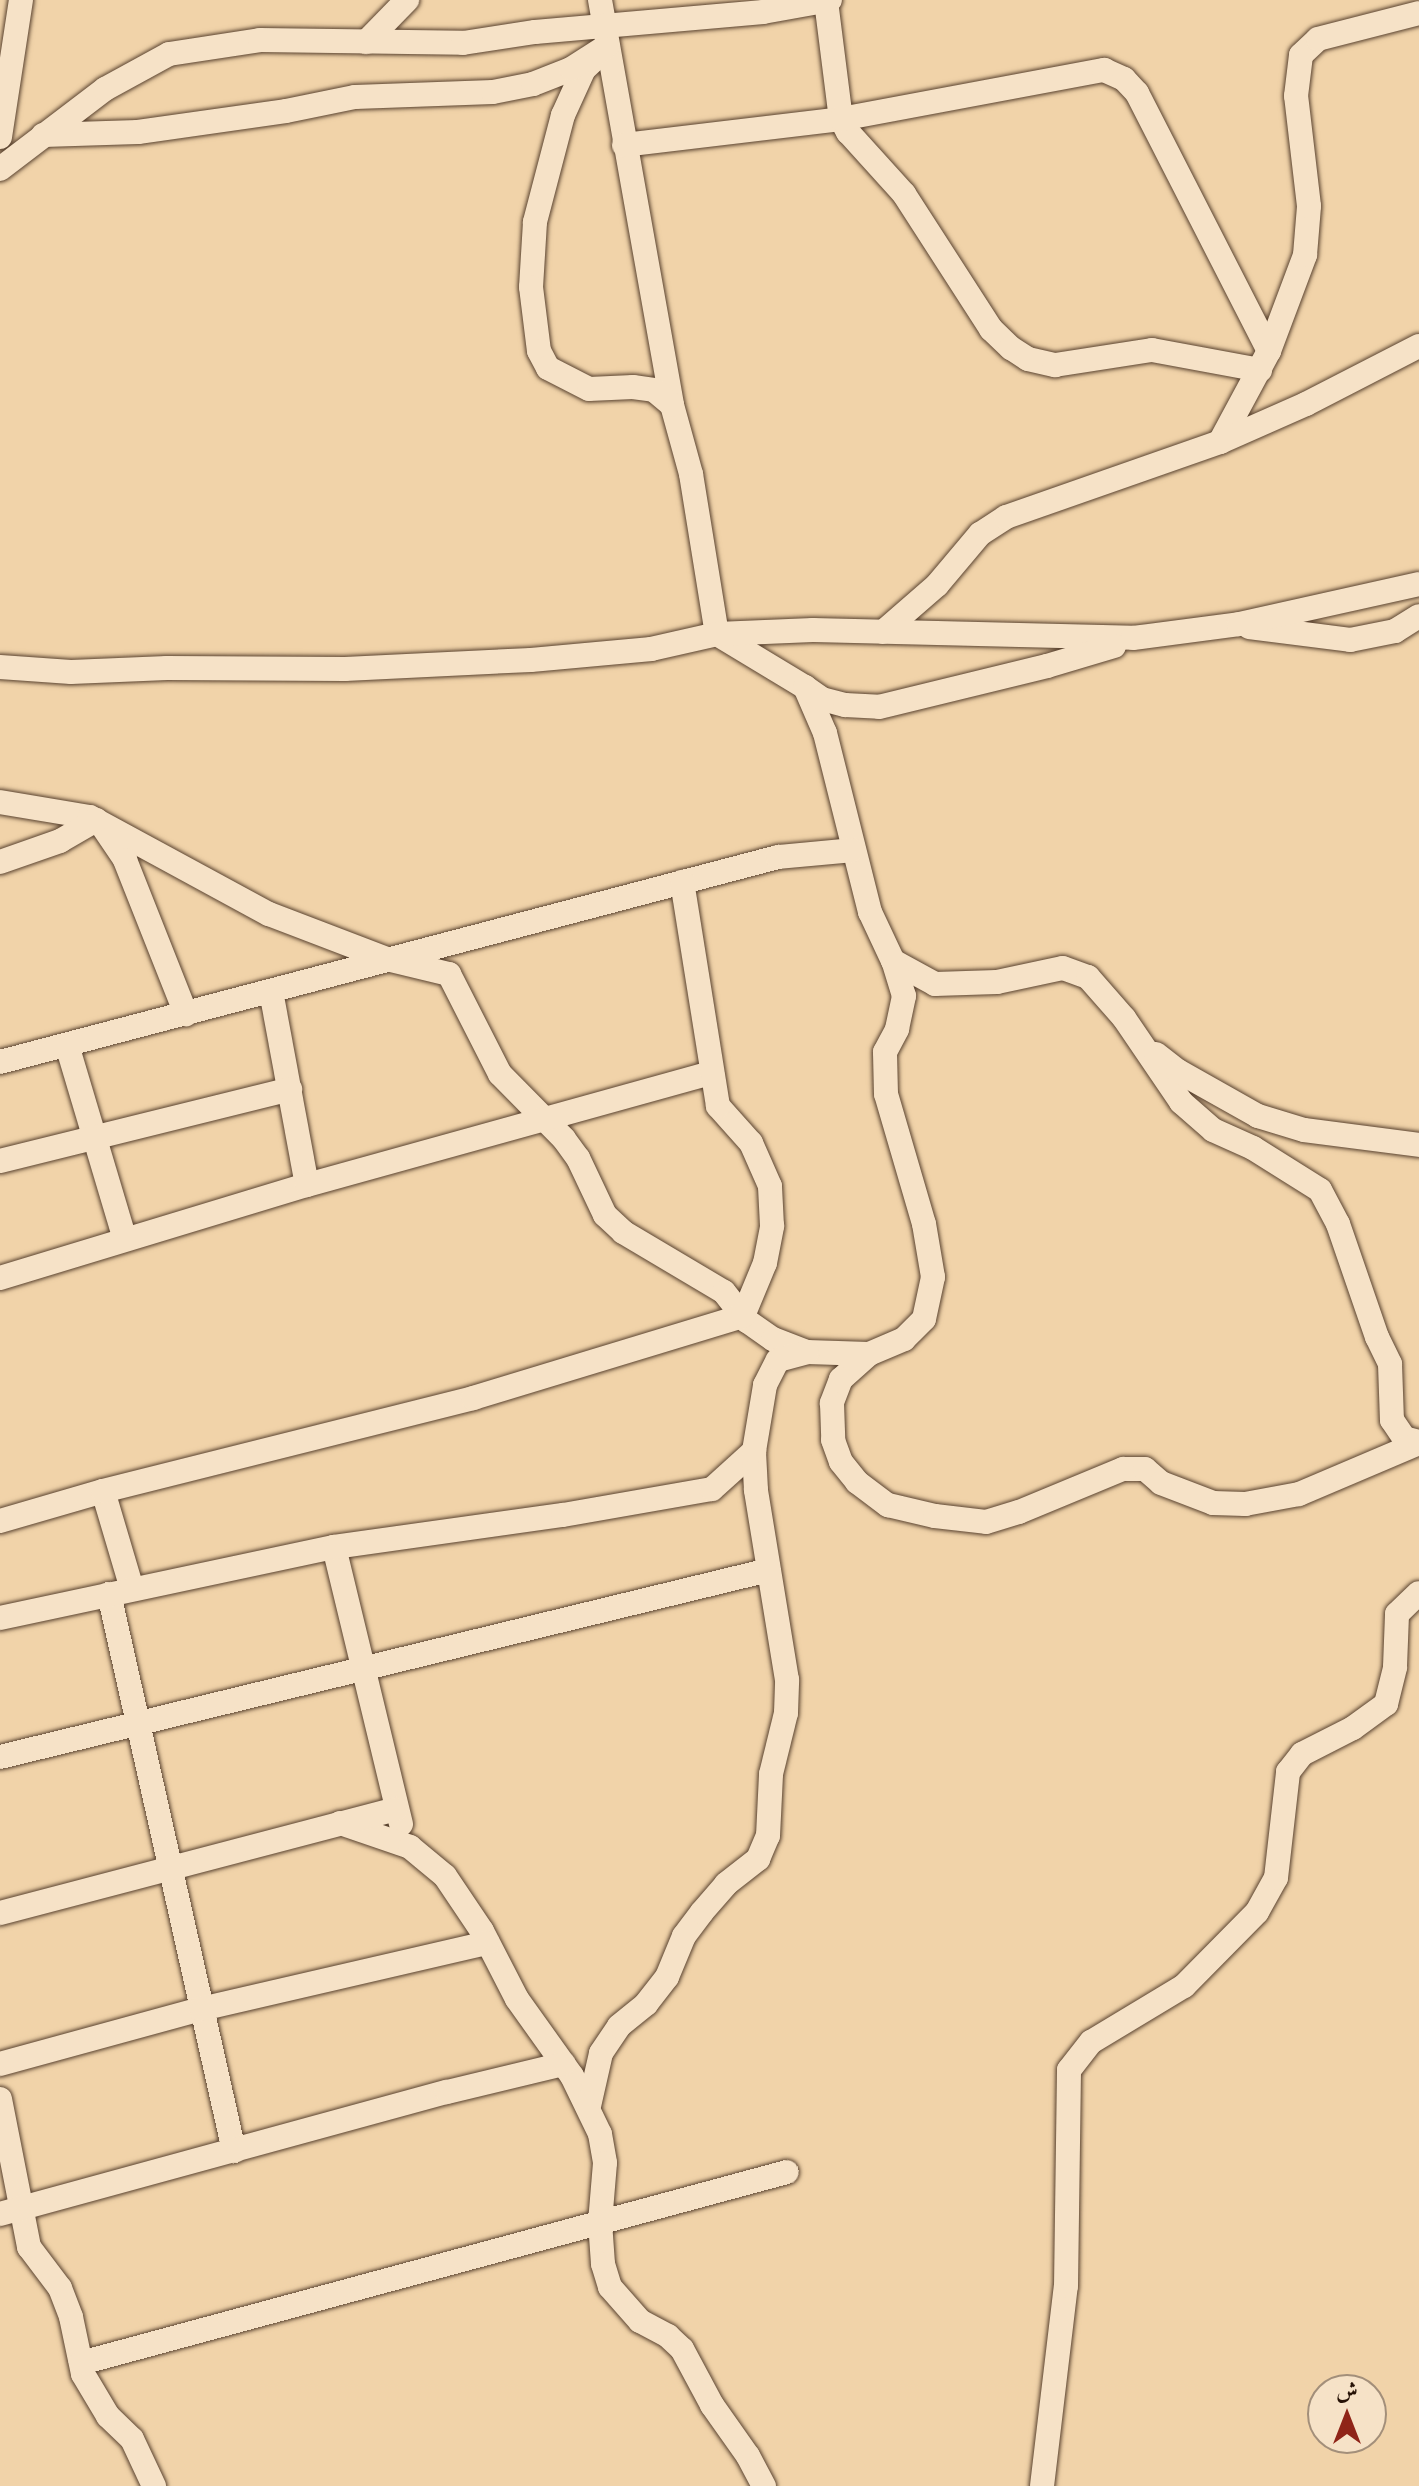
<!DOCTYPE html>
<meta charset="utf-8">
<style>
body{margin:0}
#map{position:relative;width:1419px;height:2486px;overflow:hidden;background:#f1d3a9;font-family:"Old Standard TT",Amiri,serif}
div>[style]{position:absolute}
.roads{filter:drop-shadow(0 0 2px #59422f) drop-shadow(0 0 2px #59422f)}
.minor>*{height:24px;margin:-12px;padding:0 12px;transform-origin:12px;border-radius:12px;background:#f6e2c7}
span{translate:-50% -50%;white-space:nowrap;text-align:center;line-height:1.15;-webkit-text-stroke:6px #f6e2c7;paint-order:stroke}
.north{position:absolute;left:1307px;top:2374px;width:80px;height:80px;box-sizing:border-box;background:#f6e2c7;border:2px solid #a38f7a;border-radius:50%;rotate:0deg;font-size:22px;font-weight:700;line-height:32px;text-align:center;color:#261206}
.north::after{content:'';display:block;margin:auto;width:28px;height:36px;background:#8f2418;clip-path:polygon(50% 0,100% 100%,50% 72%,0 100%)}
</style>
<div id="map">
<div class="roads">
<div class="minor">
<div style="left:600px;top:0;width:411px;rotate:79.9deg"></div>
<div style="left:672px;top:405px;width:72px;rotate:74.6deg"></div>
<div style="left:691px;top:474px;width:162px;rotate:80.8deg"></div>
<div style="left:717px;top:634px;width:103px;rotate:31.1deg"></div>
<div style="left:805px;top:687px;width:50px;rotate:66.5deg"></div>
<div style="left:825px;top:733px;width:185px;rotate:75.9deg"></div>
<div style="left:870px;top:912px;width:54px;rotate:64.9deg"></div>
<div style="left:893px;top:961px;width:48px;rotate:28.7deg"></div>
<div style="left:935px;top:984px;width:62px;rotate:-1.8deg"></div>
<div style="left:997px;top:982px;width:67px;rotate:-12deg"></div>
<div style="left:1063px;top:968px;width:27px;rotate:20deg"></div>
<div style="left:1088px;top:977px;width:55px;rotate:48.7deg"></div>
<div style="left:1124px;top:1018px;width:102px;rotate:55.8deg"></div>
<div style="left:1181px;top:1102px;width:43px;rotate:41.2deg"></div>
<div style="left:1213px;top:1130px;width:44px;rotate:24.2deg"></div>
<div style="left:1253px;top:1148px;width:79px;rotate:32.1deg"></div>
<div style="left:1320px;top:1190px;width:38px;rotate:62deg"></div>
<div style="left:1338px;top:1224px;width:120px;rotate:71deg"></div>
<div style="left:1377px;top:1337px;width:30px;rotate:64deg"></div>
<div style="left:1390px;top:1364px;width:56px;rotate:88deg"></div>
<div style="left:1392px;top:1420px;width:22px;rotate:56deg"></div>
<div style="left:1404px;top:1438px;width:16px;rotate:15deg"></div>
<div style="left:826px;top:1px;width:119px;rotate:82.8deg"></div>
<div style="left:841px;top:119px;width:15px;rotate:62deg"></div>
<div style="left:848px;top:132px;width:84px;rotate:47.9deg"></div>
<div style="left:904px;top:194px;width:161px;rotate:57.2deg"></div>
<div style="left:991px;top:329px;width:28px;rotate:44deg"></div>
<div style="left:1011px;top:348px;width:20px;rotate:33deg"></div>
<div style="left:1028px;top:359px;width:28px;rotate:13deg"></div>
<div style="left:1055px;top:365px;width:98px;rotate:-8.8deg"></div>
<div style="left:1152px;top:350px;width:110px;rotate:10.5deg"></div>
<div style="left:366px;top:42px;width:59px;rotate:-45.7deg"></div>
<div style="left:596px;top:58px;width:16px;rotate:137deg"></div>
<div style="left:584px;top:69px;width:51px;rotate:114.5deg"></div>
<div style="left:563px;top:115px;width:111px;rotate:104.7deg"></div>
<div style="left:535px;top:222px;width:65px;rotate:93.5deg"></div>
<div style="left:531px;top:287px;width:64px;rotate:82.9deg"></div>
<div style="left:539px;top:351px;width:19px;rotate:62deg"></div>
<div style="left:548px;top:368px;width:46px;rotate:27.1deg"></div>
<div style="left:589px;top:389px;width:44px;rotate:-2.6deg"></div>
<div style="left:633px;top:387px;width:21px;rotate:8deg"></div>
<div style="left:654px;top:390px;width:23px;rotate:40deg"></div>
<div style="left:43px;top:135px;width:95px;rotate:-1.8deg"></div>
<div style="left:138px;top:132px;width:149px;rotate:-8.1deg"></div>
<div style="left:286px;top:111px;width:70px;rotate:-11.5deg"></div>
<div style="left:355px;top:97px;width:138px;rotate:-2.1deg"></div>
<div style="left:493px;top:92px;width:41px;rotate:-11.3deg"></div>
<div style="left:533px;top:84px;width:41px;rotate:-21.5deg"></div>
<div style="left:571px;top:69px;width:43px;rotate:-32.6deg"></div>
<div style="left:0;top:137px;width:139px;rotate:-81.3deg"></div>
<div style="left:624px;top:145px;width:219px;rotate:-6.8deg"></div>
<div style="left:841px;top:119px;width:268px;rotate:-10.6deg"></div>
<div style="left:1104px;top:70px;width:22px;rotate:24deg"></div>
<div style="left:1124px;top:79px;width:19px;rotate:47deg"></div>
<div style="left:1137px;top:93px;width:290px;rotate:62.9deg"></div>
<div style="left:0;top:169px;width:132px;rotate:-37.3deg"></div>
<div style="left:105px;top:89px;width:73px;rotate:-28.7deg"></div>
<div style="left:169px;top:54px;width:92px;rotate:-8.7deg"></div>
<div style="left:260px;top:40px;width:203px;rotate:0.8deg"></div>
<div style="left:463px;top:43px;width:73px;rotate:-8.7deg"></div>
<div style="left:535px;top:32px;width:229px;rotate:-5deg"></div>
<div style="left:763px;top:12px;width:68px;rotate:-10.2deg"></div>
<div style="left:1220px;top:442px;width:103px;rotate:-61.7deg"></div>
<div style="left:1269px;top:351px;width:103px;rotate:-69.4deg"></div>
<div style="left:1305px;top:255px;width:49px;rotate:-85.3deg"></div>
<div style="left:1309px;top:206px;width:111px;rotate:-96.7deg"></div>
<div style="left:1296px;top:96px;width:41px;rotate:-83deg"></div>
<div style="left:1301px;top:55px;width:23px;rotate:-43deg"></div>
<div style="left:1318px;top:39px;width:104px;rotate:-14.4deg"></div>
<div style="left:1249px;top:627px;width:102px;rotate:7.3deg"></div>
<div style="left:1350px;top:640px;width:46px;rotate:-11.3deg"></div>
<div style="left:1395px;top:631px;width:28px;rotate:-32deg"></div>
<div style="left:883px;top:632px;width:72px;rotate:-41deg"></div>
<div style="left:937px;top:585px;width:67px;rotate:-49.9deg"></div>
<div style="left:980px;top:534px;width:31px;rotate:-33deg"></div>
<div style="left:1006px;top:517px;width:227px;rotate:-19.3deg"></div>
<div style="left:1220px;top:442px;width:94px;rotate:-23.8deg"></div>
<div style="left:1306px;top:404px;width:127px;rotate:-27.2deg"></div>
<div style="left:0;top:667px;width:71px;rotate:4deg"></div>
<div style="left:71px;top:672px;width:96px;rotate:-2.4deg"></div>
<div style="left:167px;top:668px;width:178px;rotate:0.3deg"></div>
<div style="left:345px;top:669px;width:186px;rotate:-2.8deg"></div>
<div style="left:531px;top:660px;width:121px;rotate:-5.2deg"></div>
<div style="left:651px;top:649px;width:68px;rotate:-12.8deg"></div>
<div style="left:717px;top:634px;width:96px;rotate:-2.4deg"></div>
<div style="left:813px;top:630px;width:320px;rotate:1.4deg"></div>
<div style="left:1133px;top:638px;width:107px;rotate:-7.5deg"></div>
<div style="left:1239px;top:624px;width:184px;rotate:-12.5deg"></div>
<div style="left:805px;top:687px;width:21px;rotate:35deg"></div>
<div style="left:822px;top:699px;width:24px;rotate:15deg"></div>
<div style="left:845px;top:705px;width:34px;rotate:3deg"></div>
<div style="left:879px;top:707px;width:173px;rotate:-13.7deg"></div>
<div style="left:1047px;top:666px;width:70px;rotate:-16.6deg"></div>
<div style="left:0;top:802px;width:91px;rotate:9.5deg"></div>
<div style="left:90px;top:817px;width:204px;rotate:28.5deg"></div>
<div style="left:269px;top:914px;width:126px;rotate:20.9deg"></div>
<div style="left:387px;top:959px;width:64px;rotate:13.6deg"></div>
<div style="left:449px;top:974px;width:112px;rotate:63deg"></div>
<div style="left:500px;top:1074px;width:91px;rotate:45.4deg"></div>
<div style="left:564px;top:1139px;width:24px;rotate:54deg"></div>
<div style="left:578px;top:1158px;width:63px;rotate:64.7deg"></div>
<div style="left:605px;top:1215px;width:25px;rotate:43deg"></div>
<div style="left:623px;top:1232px;width:117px;rotate:30.7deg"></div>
<div style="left:724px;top:1292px;width:37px;rotate:52deg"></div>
<div style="left:747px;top:1321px;width:32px;rotate:35deg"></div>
<div style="left:773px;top:1339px;width:36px;rotate:21deg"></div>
<div style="left:807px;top:1352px;width:62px;rotate:1.8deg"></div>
<div style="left:869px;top:1354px;width:38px;rotate:-23deg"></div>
<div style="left:904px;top:1339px;width:28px;rotate:-45deg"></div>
<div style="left:924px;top:1319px;width:43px;rotate:-77.9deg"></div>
<div style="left:933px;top:1277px;width:54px;rotate:-99.6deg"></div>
<div style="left:924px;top:1224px;width:135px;rotate:-106.3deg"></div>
<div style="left:886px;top:1094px;width:42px;rotate:-91.4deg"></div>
<div style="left:885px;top:1052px;width:26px;rotate:-62deg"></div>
<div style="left:897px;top:1029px;width:34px;rotate:-78deg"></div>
<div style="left:904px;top:996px;width:37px;rotate:-107deg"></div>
<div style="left:103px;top:827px;width:40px;rotate:56deg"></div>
<div style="left:125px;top:860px;width:166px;rotate:68.4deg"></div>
<div style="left:0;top:862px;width:64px;rotate:-19.3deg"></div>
<div style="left:60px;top:841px;width:42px;rotate:-30.3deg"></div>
<div style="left:271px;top:991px;width:197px;rotate:79.5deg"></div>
<div style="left:67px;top:1045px;width:202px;rotate:73.4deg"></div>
<div style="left:1156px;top:1054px;width:28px;rotate:38deg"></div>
<div style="left:1178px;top:1071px;width:92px;rotate:29.4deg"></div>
<div style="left:1258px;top:1116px;width:48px;rotate:16.9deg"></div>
<div style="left:1304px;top:1130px;width:116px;rotate:7.4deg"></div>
<div style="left:0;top:1062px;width:805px;rotate:-14.76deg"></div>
<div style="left:778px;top:857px;width:75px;rotate:-5.3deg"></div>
<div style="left:0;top:1161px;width:299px;rotate:-13.9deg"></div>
<div style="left:0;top:1278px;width:321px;rotate:-16.9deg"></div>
<div style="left:307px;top:1185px;width:420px;rotate:-15.5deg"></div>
<div style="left:869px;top:1354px;width:38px;rotate:138deg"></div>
<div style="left:841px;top:1379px;width:26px;rotate:111deg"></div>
<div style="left:832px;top:1403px;width:37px;rotate:88deg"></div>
<div style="left:833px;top:1440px;width:23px;rotate:70deg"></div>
<div style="left:841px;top:1462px;width:26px;rotate:51deg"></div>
<div style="left:857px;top:1482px;width:39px;rotate:37deg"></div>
<div style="left:888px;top:1505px;width:48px;rotate:13.2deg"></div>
<div style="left:935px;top:1516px;width:51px;rotate:6.7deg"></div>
<div style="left:986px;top:1522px;width:34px;rotate:-17deg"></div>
<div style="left:1019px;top:1512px;width:113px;rotate:-22.5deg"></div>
<div style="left:1123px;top:1469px;width:22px"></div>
<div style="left:1145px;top:1469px;width:21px;rotate:41deg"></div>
<div style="left:1161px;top:1483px;width:56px;rotate:21deg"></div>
<div style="left:1213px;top:1503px;width:32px;rotate:2deg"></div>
<div style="left:1245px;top:1504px;width:55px;rotate:-10.5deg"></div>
<div style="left:1299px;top:1494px;width:130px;rotate:-23deg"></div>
<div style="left:103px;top:1491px;width:102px;rotate:73.5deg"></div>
<div style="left:0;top:1521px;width:107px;rotate:-16.2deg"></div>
<div style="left:103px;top:1491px;width:382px;rotate:-14.1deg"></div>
<div style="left:473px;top:1398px;width:282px;rotate:-16.9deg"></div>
<div style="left:743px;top:1316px;width:57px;rotate:-67.5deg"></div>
<div style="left:765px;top:1263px;width:38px;rotate:-79deg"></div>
<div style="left:772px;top:1226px;width:40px;rotate:-92.9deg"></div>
<div style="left:770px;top:1186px;width:47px;rotate:-113.8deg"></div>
<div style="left:751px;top:1143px;width:50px;rotate:-131.7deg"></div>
<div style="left:718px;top:1106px;width:227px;rotate:-99.1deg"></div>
<div style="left:334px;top:1547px;width:285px;rotate:76.4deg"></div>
<div style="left:109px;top:1594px;width:571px;rotate:77.35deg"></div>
<div style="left:0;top:1618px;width:341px;rotate:-12deg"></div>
<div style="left:334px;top:1547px;width:231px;rotate:-8deg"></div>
<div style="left:563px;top:1515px;width:151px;rotate:-9.9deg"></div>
<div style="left:712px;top:1489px;width:57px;rotate:-42.1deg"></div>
<div style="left:0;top:1757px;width:791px;rotate:-13.67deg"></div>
<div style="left:340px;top:1823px;width:74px;rotate:18.9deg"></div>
<div style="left:410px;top:1847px;width:45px;rotate:39.6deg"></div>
<div style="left:445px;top:1876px;width:66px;rotate:56.1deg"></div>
<div style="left:482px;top:1931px;width:76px;rotate:62.8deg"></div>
<div style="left:517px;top:1999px;width:95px;rotate:54.5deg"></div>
<div style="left:572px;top:2076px;width:64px;rotate:64.2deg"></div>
<div style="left:600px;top:2134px;width:29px;rotate:80deg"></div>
<div style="left:605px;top:2163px;width:59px;rotate:94.8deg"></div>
<div style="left:600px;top:2222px;width:42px;rotate:85.9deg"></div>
<div style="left:603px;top:2264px;width:24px;rotate:73deg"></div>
<div style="left:610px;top:2287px;width:45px;rotate:48.6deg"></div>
<div style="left:640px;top:2321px;width:32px;rotate:28deg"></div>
<div style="left:668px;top:2336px;width:19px;rotate:43deg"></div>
<div style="left:682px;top:2349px;width:64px;rotate:61.8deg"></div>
<div style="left:712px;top:2405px;width:62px;rotate:54.8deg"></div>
<div style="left:748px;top:2456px;width:34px;rotate:62deg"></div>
<div style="left:0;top:1913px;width:409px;rotate:-14.7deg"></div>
<div style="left:0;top:2064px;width:208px;rotate:-15.3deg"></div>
<div style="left:201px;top:2009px;width:294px;rotate:-13deg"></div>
<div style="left:0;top:2099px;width:151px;rotate:78.9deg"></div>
<div style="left:29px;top:2247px;width:51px;rotate:52.9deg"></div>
<div style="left:60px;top:2288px;width:31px;rotate:69deg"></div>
<div style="left:71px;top:2317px;width:58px;rotate:78.1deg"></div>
<div style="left:83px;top:2374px;width:49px;rotate:59.2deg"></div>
<div style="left:108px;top:2416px;width:33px;rotate:44deg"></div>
<div style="left:132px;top:2439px;width:52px;rotate:64.9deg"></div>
<div style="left:589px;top:2106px;width:54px;rotate:-77.2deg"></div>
<div style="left:601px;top:2053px;width:32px;rotate:-56deg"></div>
<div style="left:619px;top:2026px;width:35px;rotate:-39deg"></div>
<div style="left:646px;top:2004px;width:34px;rotate:-52deg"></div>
<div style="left:667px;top:1977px;width:44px;rotate:-67.5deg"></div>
<div style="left:684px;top:1936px;width:30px;rotate:-53deg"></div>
<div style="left:702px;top:1912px;width:37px;rotate:-49deg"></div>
<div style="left:726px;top:1884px;width:41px;rotate:-38deg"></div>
<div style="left:758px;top:1859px;width:25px;rotate:-67deg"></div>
<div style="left:768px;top:1836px;width:62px;rotate:-87.2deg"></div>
<div style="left:771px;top:1774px;width:63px;rotate:-76.2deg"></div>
<div style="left:786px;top:1713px;width:33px;rotate:-88deg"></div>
<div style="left:787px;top:1680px;width:193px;rotate:-99.3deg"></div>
<div style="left:756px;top:1490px;width:39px;rotate:-93deg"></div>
<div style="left:754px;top:1451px;width:67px;rotate:-80.5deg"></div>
<div style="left:765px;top:1385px;width:28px;rotate:-63deg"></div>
<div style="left:778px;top:1360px;width:30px;rotate:-15deg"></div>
<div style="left:0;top:2214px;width:463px;rotate:-15.3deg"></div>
<div style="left:447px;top:2092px;width:120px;rotate:-13.5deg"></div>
<div style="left:81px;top:2363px;width:731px;rotate:-15.14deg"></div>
<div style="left:1042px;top:2486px;width:201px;rotate:-83.2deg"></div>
<div style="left:1066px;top:2286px;width:216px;rotate:-89.2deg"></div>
<div style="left:1069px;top:2070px;width:36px;rotate:-52deg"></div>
<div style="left:1091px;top:2042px;width:109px;rotate:-31.1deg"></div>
<div style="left:1184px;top:1986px;width:104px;rotate:-45.4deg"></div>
<div style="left:1257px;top:1912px;width:39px;rotate:-61deg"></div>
<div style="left:1276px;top:1878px;width:107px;rotate:-83.5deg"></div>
<div style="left:1288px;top:1772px;width:23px;rotate:-52deg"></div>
<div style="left:1302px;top:1754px;width:57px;rotate:-27deg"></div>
<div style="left:1353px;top:1728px;width:41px;rotate:-36deg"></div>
<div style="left:1386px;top:1704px;width:38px;rotate:-76deg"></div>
<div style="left:1395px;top:1667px;width:53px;rotate:-87.8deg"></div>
<div style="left:1397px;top:1614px;width:30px;rotate:-44deg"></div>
</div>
</div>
<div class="north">ش</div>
</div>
